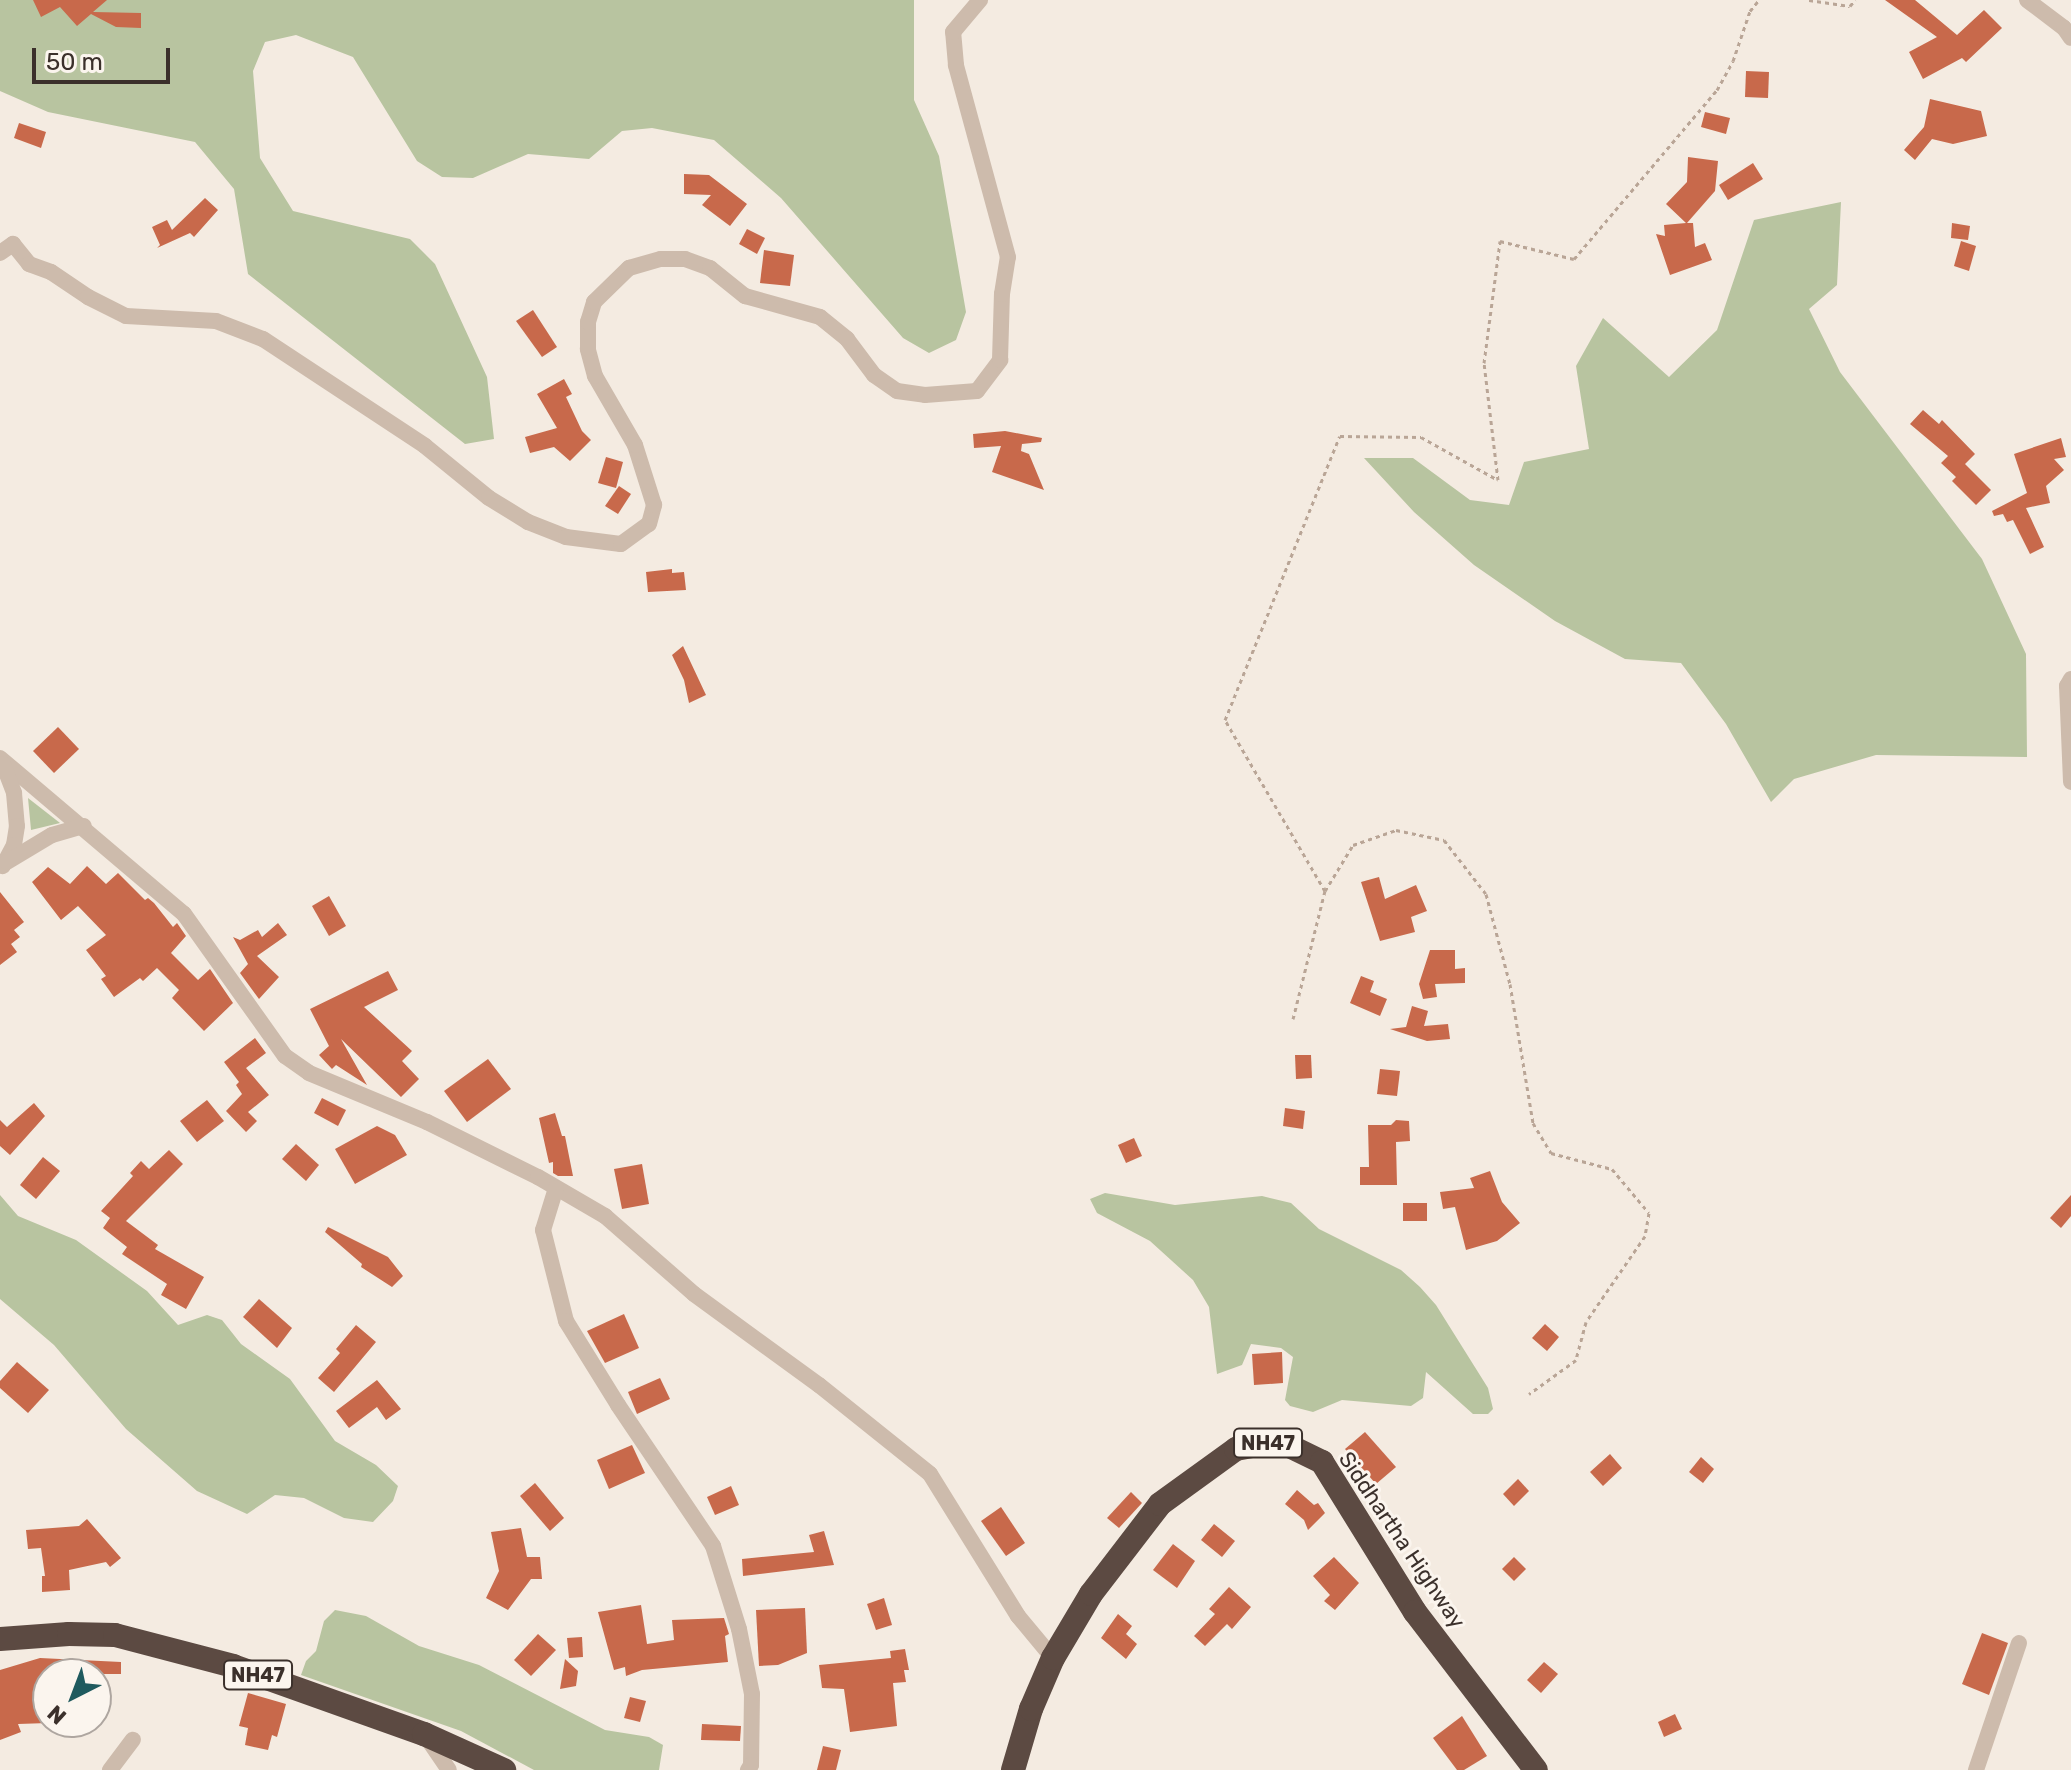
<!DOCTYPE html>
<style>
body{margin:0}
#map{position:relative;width:2071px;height:1770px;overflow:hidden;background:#f4ebe1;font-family:Rubik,sans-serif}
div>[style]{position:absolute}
.green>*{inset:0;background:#b8c4a0}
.building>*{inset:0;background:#c8694b}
.path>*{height:3px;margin-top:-1.5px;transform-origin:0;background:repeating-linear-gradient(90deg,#b9a596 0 4px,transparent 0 8px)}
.street>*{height:16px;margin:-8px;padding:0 8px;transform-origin:8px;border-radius:8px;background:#cdbbac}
.highway>*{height:24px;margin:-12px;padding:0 12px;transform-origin:12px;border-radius:12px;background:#5c4a42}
span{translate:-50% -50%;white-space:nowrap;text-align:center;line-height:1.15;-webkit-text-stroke:6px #fbf5ee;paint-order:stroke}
.shield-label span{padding:2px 6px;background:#fbf5ee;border:2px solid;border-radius:6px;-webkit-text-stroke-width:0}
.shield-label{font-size:20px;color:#3b302b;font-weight:700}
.street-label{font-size:22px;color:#3b302b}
.north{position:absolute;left:32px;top:1658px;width:80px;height:80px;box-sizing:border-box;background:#fbf5ee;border:2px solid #aea6a0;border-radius:50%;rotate:222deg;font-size:22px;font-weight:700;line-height:32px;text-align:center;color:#3b302b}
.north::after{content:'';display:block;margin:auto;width:28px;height:36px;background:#1f5a5e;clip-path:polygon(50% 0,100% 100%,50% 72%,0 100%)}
.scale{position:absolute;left:32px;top:48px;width:138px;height:36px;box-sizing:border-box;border:4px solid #3b302b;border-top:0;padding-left:10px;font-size:24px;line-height:28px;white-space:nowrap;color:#3b302b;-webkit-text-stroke:6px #fbf5ee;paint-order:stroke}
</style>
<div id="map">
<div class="green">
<div style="clip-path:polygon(0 0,914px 0,914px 100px,939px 156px,966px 312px,956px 340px,929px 353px,903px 338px,781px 198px,714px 140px,652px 128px,622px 131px,589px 159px,528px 154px,473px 178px,442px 177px,417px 161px,353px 57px,296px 35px,265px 42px,253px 71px,260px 158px,293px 211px,410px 239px,435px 264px,487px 377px,494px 439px,465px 444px,248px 274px,234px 189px,195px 142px,48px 112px,0 91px)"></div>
<div style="clip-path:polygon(1841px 202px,1837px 285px,1809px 309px,1840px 372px,1982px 559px,2026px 654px,2027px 757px,1876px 755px,1794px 779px,1771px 802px,1726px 724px,1681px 663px,1625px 659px,1555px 621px,1474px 565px,1414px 512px,1364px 458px,1413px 458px,1470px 500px,1509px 505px,1524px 462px,1589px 449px,1576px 366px,1603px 318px,1669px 377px,1717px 330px,1754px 220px)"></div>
<div style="clip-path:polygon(28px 798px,60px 823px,31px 830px)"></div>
<div style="clip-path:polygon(1105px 1193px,1175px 1205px,1262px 1196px,1291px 1203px,1319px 1229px,1401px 1270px,1420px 1287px,1436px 1305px,1488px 1388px,1493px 1409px,1488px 1414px,1473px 1414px,1426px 1372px,1423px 1398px,1411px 1406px,1342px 1400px,1313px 1412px,1290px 1406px,1285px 1400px,1293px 1357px,1281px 1348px,1251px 1344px,1242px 1365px,1217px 1374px,1209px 1307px,1193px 1280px,1150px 1241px,1097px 1213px,1090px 1199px)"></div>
<div style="clip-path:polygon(0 1195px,18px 1216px,76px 1240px,147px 1291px,178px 1325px,207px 1315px,222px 1320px,241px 1344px,290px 1379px,335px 1441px,376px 1465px,398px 1486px,393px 1501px,373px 1522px,344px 1518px,304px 1498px,275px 1495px,247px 1514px,197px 1491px,126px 1429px,54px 1345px,0 1299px)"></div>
<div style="clip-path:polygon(335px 1610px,366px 1616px,419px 1646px,479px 1665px,605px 1730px,649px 1737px,663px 1745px,659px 1770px,534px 1770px,461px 1731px,301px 1675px,306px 1661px,316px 1651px,324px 1621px)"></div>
</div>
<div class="building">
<div style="clip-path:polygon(33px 0,107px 0,93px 12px,141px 13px,141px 28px,116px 27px,91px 14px,77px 26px,60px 7px,41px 17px)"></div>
<div style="clip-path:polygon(1885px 0,1915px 0,1957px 35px,1984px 10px,2002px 28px,1966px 62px,1962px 58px,1923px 79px,1909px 52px,1937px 37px)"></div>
<div style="clip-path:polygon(1746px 71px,1769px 72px,1768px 98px,1745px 97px)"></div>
<div style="clip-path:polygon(1930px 99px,1981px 111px,1987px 136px,1953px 144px,1932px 139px,1915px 160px,1904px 150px,1924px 127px)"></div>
<div style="clip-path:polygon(1705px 112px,1730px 118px,1726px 134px,1701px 127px)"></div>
<div style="clip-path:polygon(19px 123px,46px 132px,41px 148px,14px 138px)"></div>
<div style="clip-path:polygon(1688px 157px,1718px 161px,1715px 191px,1687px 223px,1693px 223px,1695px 247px,1705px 243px,1712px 260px,1670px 275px,1656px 234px,1665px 236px,1664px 225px,1686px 223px,1666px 204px,1687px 182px)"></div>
<div style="clip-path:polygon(1753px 163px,1763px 179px,1728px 200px,1719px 185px)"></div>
<div style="clip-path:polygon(684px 174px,709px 175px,747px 204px,730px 226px,702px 205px,711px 195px,684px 194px)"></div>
<div style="clip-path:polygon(205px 198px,218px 210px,194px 237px,190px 233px,157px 248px,160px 245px,152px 227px,167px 220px,172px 230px)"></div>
<div style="clip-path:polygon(1952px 223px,1970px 226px,1968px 240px,1951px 238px)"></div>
<div style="clip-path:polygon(747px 229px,765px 238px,757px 254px,739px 244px)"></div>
<div style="clip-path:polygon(1961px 241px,1976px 246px,1969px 271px,1954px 266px)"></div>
<div style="clip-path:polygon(764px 250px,794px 255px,790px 286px,760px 283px)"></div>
<div style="clip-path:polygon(533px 310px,557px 347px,542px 357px,516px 321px)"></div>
<div style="clip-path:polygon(564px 379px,572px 394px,566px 397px,582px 431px,591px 440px,570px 461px,554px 447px,530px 453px,525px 437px,557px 428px,537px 394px)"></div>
<div style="clip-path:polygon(1923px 410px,1939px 424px,1942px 420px,1975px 454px,1965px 464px,1991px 490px,1976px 505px,1952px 481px,1956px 477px,1941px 463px,1948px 456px,1910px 424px)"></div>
<div style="clip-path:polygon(1005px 431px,1042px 438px,1041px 442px,1022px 444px,1021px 451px,1029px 454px,1044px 490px,992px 472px,1001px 446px,974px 448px,973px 434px)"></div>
<div style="clip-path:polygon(2061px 438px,2066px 457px,2054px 459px,2064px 470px,2046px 486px,2050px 503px,2026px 508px,2044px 547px,2030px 554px,2013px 520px,2007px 522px,2003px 514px,1994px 516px,1992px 511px,2027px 493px,2014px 454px)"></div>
<div style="clip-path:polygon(606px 457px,623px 462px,616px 488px,598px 483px)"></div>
<div style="clip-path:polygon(619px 486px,631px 494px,618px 514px,605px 506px)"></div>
<div style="clip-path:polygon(672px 569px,672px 573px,684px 572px,686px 590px,648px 592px,646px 572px)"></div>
<div style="clip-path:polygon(683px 646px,706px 695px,689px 703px,684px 680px,672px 655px)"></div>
<div style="clip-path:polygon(58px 727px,79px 749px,54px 773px,33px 751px)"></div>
<div style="clip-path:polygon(87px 866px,106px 884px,118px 873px,145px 900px,148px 898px,154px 903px,173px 927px,177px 923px,186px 936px,171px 953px,198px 980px,210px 969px,233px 1003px,204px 1031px,172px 998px,179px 990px,157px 968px,143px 981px,140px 978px,114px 997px,101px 979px,106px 976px,86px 950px,106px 935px,78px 906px,61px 920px,32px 882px,48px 867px,70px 884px)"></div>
<div style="clip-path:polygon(1379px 877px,1385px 899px,1416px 885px,1427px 911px,1411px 917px,1415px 932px,1380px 941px,1361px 882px)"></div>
<div style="clip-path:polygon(0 892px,24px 922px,14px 930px,20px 937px,11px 944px,17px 952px,0 965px)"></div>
<div style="clip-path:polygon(329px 896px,346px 926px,329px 936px,312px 906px)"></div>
<div style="clip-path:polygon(278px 923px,287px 935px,257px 956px,279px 977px,259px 999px,240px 973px,248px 964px,233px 937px,240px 940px,258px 930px,262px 937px)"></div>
<div style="clip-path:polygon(1430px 950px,1455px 950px,1455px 969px,1465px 968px,1465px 983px,1435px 984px,1437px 997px,1423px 999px,1419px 984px)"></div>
<div style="clip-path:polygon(388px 971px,398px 990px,364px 1007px,412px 1051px,402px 1061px,419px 1079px,401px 1097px,341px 1039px,367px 1085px,336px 1065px,332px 1069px,319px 1055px,329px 1046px,310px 1009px)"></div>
<div style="clip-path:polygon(1361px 976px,1374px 981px,1370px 992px,1387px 999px,1380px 1016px,1350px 1003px)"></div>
<div style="clip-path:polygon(1412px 1006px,1428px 1011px,1424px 1026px,1448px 1024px,1450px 1039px,1427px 1041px,1390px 1029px,1406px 1027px)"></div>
<div style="clip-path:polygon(255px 1038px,266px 1053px,246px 1068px,269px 1095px,248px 1112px,257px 1121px,246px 1132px,226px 1111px,242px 1094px,236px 1085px,239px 1082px,224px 1062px)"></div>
<div style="clip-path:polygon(1295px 1055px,1311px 1055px,1312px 1078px,1296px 1079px)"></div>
<div style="clip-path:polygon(488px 1059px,511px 1089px,467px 1122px,444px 1091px)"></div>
<div style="clip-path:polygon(1380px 1069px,1400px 1071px,1397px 1096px,1377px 1094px)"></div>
<div style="clip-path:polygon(322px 1098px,346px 1110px,338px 1126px,314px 1113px)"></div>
<div style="clip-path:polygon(207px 1100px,224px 1121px,197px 1142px,180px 1121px)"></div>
<div style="clip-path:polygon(34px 1103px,45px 1116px,10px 1155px,0 1146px,0 1120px,7px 1127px)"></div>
<div style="clip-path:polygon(1285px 1108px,1305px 1111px,1303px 1129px,1283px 1126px)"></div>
<div style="clip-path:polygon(555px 1113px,562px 1136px,565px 1136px,573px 1176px,558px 1176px,553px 1173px,553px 1162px,549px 1163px,539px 1118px)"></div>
<div style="clip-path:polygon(1396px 1120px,1409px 1121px,1410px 1141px,1396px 1142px,1397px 1185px,1360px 1185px,1360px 1167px,1369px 1167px,1368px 1125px,1391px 1125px)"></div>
<div style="clip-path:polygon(377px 1126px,395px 1135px,407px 1155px,355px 1184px,335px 1149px)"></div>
<div style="clip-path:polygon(1134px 1138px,1142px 1156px,1126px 1163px,1118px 1145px)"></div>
<div style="clip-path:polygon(296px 1144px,319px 1165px,306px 1181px,282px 1159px)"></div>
<div style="clip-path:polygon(169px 1150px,183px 1164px,126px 1221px,158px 1245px,155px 1249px,204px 1277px,186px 1309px,161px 1295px,167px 1284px,122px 1254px,127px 1247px,103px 1228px,110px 1218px,101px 1211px,133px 1176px,130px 1173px,141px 1161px,149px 1169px)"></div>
<div style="clip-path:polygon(43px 1157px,60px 1171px,36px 1199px,20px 1185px)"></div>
<div style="clip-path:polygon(642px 1164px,649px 1204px,622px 1209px,614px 1169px)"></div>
<div style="clip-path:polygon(1490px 1171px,1502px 1202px,1520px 1223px,1497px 1241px,1466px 1250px,1455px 1207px,1443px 1209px,1440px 1192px,1474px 1188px,1470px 1178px)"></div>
<div style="clip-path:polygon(2071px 1195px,2071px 1216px,2061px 1228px,2050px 1218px)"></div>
<div style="clip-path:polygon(1403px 1203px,1427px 1203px,1427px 1221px,1403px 1221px)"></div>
<div style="clip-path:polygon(328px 1227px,388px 1257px,403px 1276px,392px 1287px,361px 1267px,362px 1264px,325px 1232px)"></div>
<div style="clip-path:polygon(259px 1299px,292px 1328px,277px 1348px,243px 1317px)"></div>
<div style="clip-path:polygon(624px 1314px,639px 1348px,605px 1363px,587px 1331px)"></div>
<div style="clip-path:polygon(1545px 1324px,1559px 1337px,1547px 1351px,1532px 1338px)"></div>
<div style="clip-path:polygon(356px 1325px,376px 1342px,334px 1392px,318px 1378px,340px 1353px,336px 1349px)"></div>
<div style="clip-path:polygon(1282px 1352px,1283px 1383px,1254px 1385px,1252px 1354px)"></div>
<div style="clip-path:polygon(17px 1362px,49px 1390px,28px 1413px,0 1388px,0 1381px)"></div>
<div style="clip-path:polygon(660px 1378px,670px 1399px,637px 1414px,628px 1392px)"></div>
<div style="clip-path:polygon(377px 1380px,401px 1409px,386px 1420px,377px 1407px,349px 1428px,336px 1411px)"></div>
<div style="clip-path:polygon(1365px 1432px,1396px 1467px,1376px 1484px,1345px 1449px)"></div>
<div style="clip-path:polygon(632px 1445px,645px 1473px,609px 1489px,597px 1460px)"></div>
<div style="clip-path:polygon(1610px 1454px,1622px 1468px,1603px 1486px,1590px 1472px)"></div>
<div style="clip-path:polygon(1701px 1457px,1714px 1469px,1703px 1483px,1689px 1472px)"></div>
<div style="clip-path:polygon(1518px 1479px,1529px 1491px,1514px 1506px,1503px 1494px)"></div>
<div style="clip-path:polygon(535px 1483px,564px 1518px,550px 1531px,520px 1496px)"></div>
<div style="clip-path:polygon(731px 1486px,739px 1505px,715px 1515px,707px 1497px)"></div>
<div style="clip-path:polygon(1297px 1490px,1314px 1505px,1318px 1503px,1325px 1513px,1308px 1530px,1304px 1520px,1285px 1504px)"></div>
<div style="clip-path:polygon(1131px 1492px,1142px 1503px,1119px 1528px,1107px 1518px)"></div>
<div style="clip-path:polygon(1001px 1507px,1025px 1543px,1006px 1556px,981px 1521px)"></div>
<div style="clip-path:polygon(87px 1519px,121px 1558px,110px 1567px,106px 1562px,69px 1570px,70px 1590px,42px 1592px,42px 1576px,45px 1576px,41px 1548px,28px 1549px,26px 1530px,79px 1526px)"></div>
<div style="clip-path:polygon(1214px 1524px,1235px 1541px,1222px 1557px,1201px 1540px)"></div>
<div style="clip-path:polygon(521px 1528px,527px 1557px,540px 1557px,542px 1579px,531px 1579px,508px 1610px,486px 1598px,499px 1571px,491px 1532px)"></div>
<div style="clip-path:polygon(824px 1531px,834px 1565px,743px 1576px,742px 1559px,814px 1552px,809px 1535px)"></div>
<div style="clip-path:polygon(1173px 1544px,1195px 1561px,1177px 1588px,1153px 1570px)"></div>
<div style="clip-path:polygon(1334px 1557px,1359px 1583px,1335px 1610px,1324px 1601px,1330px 1595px,1313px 1576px)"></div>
<div style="clip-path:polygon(1514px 1557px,1526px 1569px,1514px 1581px,1502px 1569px)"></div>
<div style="clip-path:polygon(1229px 1587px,1251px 1607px,1232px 1629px,1227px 1624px,1205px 1646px,1194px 1636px,1215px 1614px,1209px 1609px)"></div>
<div style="clip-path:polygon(884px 1598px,892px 1625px,876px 1630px,867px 1604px)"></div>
<div style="clip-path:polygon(641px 1605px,647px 1644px,674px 1640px,672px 1620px,724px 1618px,729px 1634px,725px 1636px,728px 1662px,642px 1670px,626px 1676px,625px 1667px,614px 1670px,598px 1612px)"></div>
<div style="clip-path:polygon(805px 1608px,807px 1653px,778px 1665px,759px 1666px,756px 1610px)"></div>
<div style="clip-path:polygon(1118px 1614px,1132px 1626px,1126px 1634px,1137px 1644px,1126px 1659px,1101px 1638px)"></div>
<div style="clip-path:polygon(1982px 1633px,2008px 1643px,1989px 1695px,1962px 1684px)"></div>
<div style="clip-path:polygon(538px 1634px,556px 1650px,531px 1676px,514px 1660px)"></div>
<div style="clip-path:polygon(582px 1637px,583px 1657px,569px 1658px,567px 1638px)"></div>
<div style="clip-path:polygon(905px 1649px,909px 1670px,904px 1670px,906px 1682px,893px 1683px,897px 1726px,850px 1732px,844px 1689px,822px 1688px,819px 1665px,891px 1658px,890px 1651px)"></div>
<div style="clip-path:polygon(40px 1658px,121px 1662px,121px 1674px,48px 1674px,48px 1723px,18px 1724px,21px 1732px,0 1740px,0 1670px)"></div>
<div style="clip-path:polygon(565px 1659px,578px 1671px,576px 1686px,560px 1689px)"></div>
<div style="clip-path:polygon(1544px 1662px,1558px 1674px,1541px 1693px,1527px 1680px)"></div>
<div style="clip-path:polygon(248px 1693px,286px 1704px,277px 1737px,272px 1735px,268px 1750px,245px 1745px,248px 1728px,239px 1726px)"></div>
<div style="clip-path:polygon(630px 1697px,646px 1701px,640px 1722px,624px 1718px)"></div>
<div style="clip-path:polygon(1675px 1714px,1682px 1729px,1664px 1737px,1658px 1722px)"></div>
<div style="clip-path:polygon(1462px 1716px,1487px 1756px,1464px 1770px,1457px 1770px,1433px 1738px)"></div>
<div style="clip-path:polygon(702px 1724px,741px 1726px,740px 1741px,701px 1740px)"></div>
<div style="clip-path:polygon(823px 1746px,841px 1750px,836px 1770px,817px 1770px)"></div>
</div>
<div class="path">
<div style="left:1809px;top:0;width:41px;rotate:8.3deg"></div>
<div style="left:1850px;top:6px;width:8px;rotate:-50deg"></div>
<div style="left:1325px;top:891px;width:54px;rotate:-58.7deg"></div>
<div style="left:1353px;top:845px;width:46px;rotate:-19.2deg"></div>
<div style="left:1396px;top:830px;width:49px;rotate:11.8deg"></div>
<div style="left:1444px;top:840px;width:68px;rotate:52.1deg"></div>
<div style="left:1486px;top:894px;width:93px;rotate:75.1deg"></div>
<div style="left:1510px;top:984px;width:141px;rotate:80.6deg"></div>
<div style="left:1533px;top:1123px;width:35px;rotate:59deg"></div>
<div style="left:1551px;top:1153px;width:63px;rotate:14.7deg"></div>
<div style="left:1612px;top:1169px;width:57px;rotate:49.9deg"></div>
<div style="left:1649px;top:1213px;width:23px;rotate:100deg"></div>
<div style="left:1645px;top:1236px;width:104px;rotate:124.5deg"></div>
<div style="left:1586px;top:1322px;width:39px;rotate:105deg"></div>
<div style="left:1576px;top:1360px;width:58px;rotate:144.1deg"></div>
<div style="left:1293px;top:1019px;width:132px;rotate:-76deg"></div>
<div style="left:1325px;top:891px;width:198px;rotate:-120.3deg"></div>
<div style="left:1225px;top:720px;width:306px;rotate:-68deg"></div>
<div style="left:1340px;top:436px;width:81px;rotate:0.7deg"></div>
<div style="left:1421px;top:437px;width:88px;rotate:29.2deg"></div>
<div style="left:1498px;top:480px;width:118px;rotate:-96.8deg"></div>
<div style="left:1484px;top:363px;width:123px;rotate:-82.5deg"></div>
<div style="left:1500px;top:241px;width:76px;rotate:13.7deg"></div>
<div style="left:1574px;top:259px;width:221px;rotate:-49.8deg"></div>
<div style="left:1717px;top:90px;width:33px;rotate:-61deg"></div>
<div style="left:1733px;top:61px;width:53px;rotate:-71.2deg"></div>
<div style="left:1750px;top:11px;width:14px;rotate:-51deg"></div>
</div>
<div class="street">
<div style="left:2027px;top:0;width:46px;rotate:37.1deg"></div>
<div style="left:2064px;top:28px;width:12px;rotate:55deg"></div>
<div style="left:0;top:253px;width:16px;rotate:-35deg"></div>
<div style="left:13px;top:244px;width:26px;rotate:51deg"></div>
<div style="left:29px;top:264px;width:23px;rotate:20deg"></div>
<div style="left:51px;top:272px;width:45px;rotate:34deg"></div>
<div style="left:88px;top:297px;width:42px;rotate:26.6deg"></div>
<div style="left:126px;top:316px;width:90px;rotate:3.2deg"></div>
<div style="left:216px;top:321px;width:50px;rotate:21deg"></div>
<div style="left:263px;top:339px;width:194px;rotate:33.4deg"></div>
<div style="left:425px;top:446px;width:82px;rotate:39.1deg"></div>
<div style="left:489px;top:498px;width:46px;rotate:31.6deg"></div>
<div style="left:528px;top:522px;width:41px;rotate:21.5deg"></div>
<div style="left:566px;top:537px;width:55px;rotate:7.3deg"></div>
<div style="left:621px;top:544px;width:34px;rotate:-36deg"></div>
<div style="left:649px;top:524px;width:20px;rotate:-75deg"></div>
<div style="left:654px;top:505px;width:63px;rotate:-107.6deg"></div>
<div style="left:635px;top:445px;width:80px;rotate:-120.1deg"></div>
<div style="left:595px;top:376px;width:28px;rotate:-105deg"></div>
<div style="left:588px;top:349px;width:27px;rotate:-90deg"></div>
<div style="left:588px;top:322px;width:21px;rotate:-73deg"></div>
<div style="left:594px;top:302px;width:49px;rotate:-44.2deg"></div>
<div style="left:629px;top:268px;width:33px;rotate:-16deg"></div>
<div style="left:661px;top:259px;width:24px"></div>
<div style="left:685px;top:259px;width:27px;rotate:20deg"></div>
<div style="left:710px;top:268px;width:45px;rotate:38.7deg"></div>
<div style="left:745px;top:296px;width:78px;rotate:15.6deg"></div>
<div style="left:820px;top:317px;width:35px;rotate:39deg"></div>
<div style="left:847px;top:339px;width:45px;rotate:53.1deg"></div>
<div style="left:874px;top:375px;width:28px;rotate:35deg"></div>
<div style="left:897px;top:391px;width:28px;rotate:8deg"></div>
<div style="left:925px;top:395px;width:52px;rotate:-4.4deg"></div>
<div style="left:977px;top:391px;width:39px;rotate:-53deg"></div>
<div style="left:1000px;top:360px;width:66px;rotate:-88.3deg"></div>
<div style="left:1002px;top:294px;width:37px;rotate:-81deg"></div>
<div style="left:1008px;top:257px;width:199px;rotate:-105.2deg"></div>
<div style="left:956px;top:65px;width:33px;rotate:-95deg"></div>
<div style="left:953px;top:32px;width:42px;rotate:-49.8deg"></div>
<div style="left:2071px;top:679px;width:8px;rotate:120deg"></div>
<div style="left:2067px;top:686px;width:96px;rotate:87.6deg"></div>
<div style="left:0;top:758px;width:241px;rotate:40.3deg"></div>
<div style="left:184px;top:914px;width:174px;rotate:54.6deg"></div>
<div style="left:285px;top:1056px;width:29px;rotate:35deg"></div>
<div style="left:309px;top:1073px;width:128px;rotate:22.6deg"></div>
<div style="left:427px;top:1122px;width:124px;rotate:26.4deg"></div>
<div style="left:538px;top:1177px;width:78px;rotate:30.2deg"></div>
<div style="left:605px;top:1216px;width:118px;rotate:41.2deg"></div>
<div style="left:694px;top:1294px;width:155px;rotate:36.1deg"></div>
<div style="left:819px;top:1385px;width:142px;rotate:38.7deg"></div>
<div style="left:930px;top:1474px;width:167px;rotate:58.2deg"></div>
<div style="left:1018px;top:1616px;width:55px;rotate:50.2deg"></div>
<div style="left:3px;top:764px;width:31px;rotate:69deg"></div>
<div style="left:14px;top:793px;width:33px;rotate:85deg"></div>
<div style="left:17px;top:826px;width:19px;rotate:99deg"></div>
<div style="left:14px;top:845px;width:24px;rotate:118deg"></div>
<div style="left:7px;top:862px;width:52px;rotate:-31deg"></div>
<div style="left:52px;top:835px;width:33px;rotate:-16deg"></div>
<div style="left:556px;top:1188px;width:44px;rotate:107.2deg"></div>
<div style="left:543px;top:1230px;width:94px;rotate:75.8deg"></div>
<div style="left:566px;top:1321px;width:99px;rotate:58.2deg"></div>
<div style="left:618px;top:1405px;width:170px;rotate:56deg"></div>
<div style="left:713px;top:1546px;width:87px;rotate:72.6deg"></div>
<div style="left:739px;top:1629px;width:66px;rotate:78.7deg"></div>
<div style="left:752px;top:1694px;width:71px;rotate:90.8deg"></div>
<div style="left:751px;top:1765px;width:6px;rotate:121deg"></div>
<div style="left:425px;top:1735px;width:42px;rotate:55.6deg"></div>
<div style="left:110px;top:1770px;width:38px;rotate:-53deg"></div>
<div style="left:1976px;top:1770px;width:134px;rotate:-71.3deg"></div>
</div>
<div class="highway">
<div style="left:0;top:1639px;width:69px;rotate:-4.1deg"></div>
<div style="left:69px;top:1634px;width:46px;rotate:1.2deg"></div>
<div style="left:115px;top:1635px;width:122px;rotate:14.7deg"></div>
<div style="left:233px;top:1666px;width:203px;rotate:19.6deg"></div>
<div style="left:424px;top:1734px;width:88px;rotate:24.2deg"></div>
<div style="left:1013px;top:1770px;width:64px;rotate:-73.6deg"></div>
<div style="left:1031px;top:1709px;width:56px;rotate:-66.7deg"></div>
<div style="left:1053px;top:1658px;width:74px;rotate:-59.3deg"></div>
<div style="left:1091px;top:1594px;width:113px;rotate:-52.5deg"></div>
<div style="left:1160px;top:1504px;width:94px;rotate:-35.9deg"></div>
<div style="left:1236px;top:1449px;width:44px;rotate:-10.5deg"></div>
<div style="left:1279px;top:1441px;width:48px;rotate:26deg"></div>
<div style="left:1322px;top:1462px;width:176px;rotate:58.2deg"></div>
<div style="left:1415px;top:1612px;width:199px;rotate:52.6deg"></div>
</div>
<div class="shield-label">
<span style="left:1268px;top:1443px">NH47</span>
<span style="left:258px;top:1675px">NH47</span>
</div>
<div class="street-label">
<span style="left:1402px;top:1540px;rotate:56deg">Siddhartha Highway</span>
</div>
<div class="north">N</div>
<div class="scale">50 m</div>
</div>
